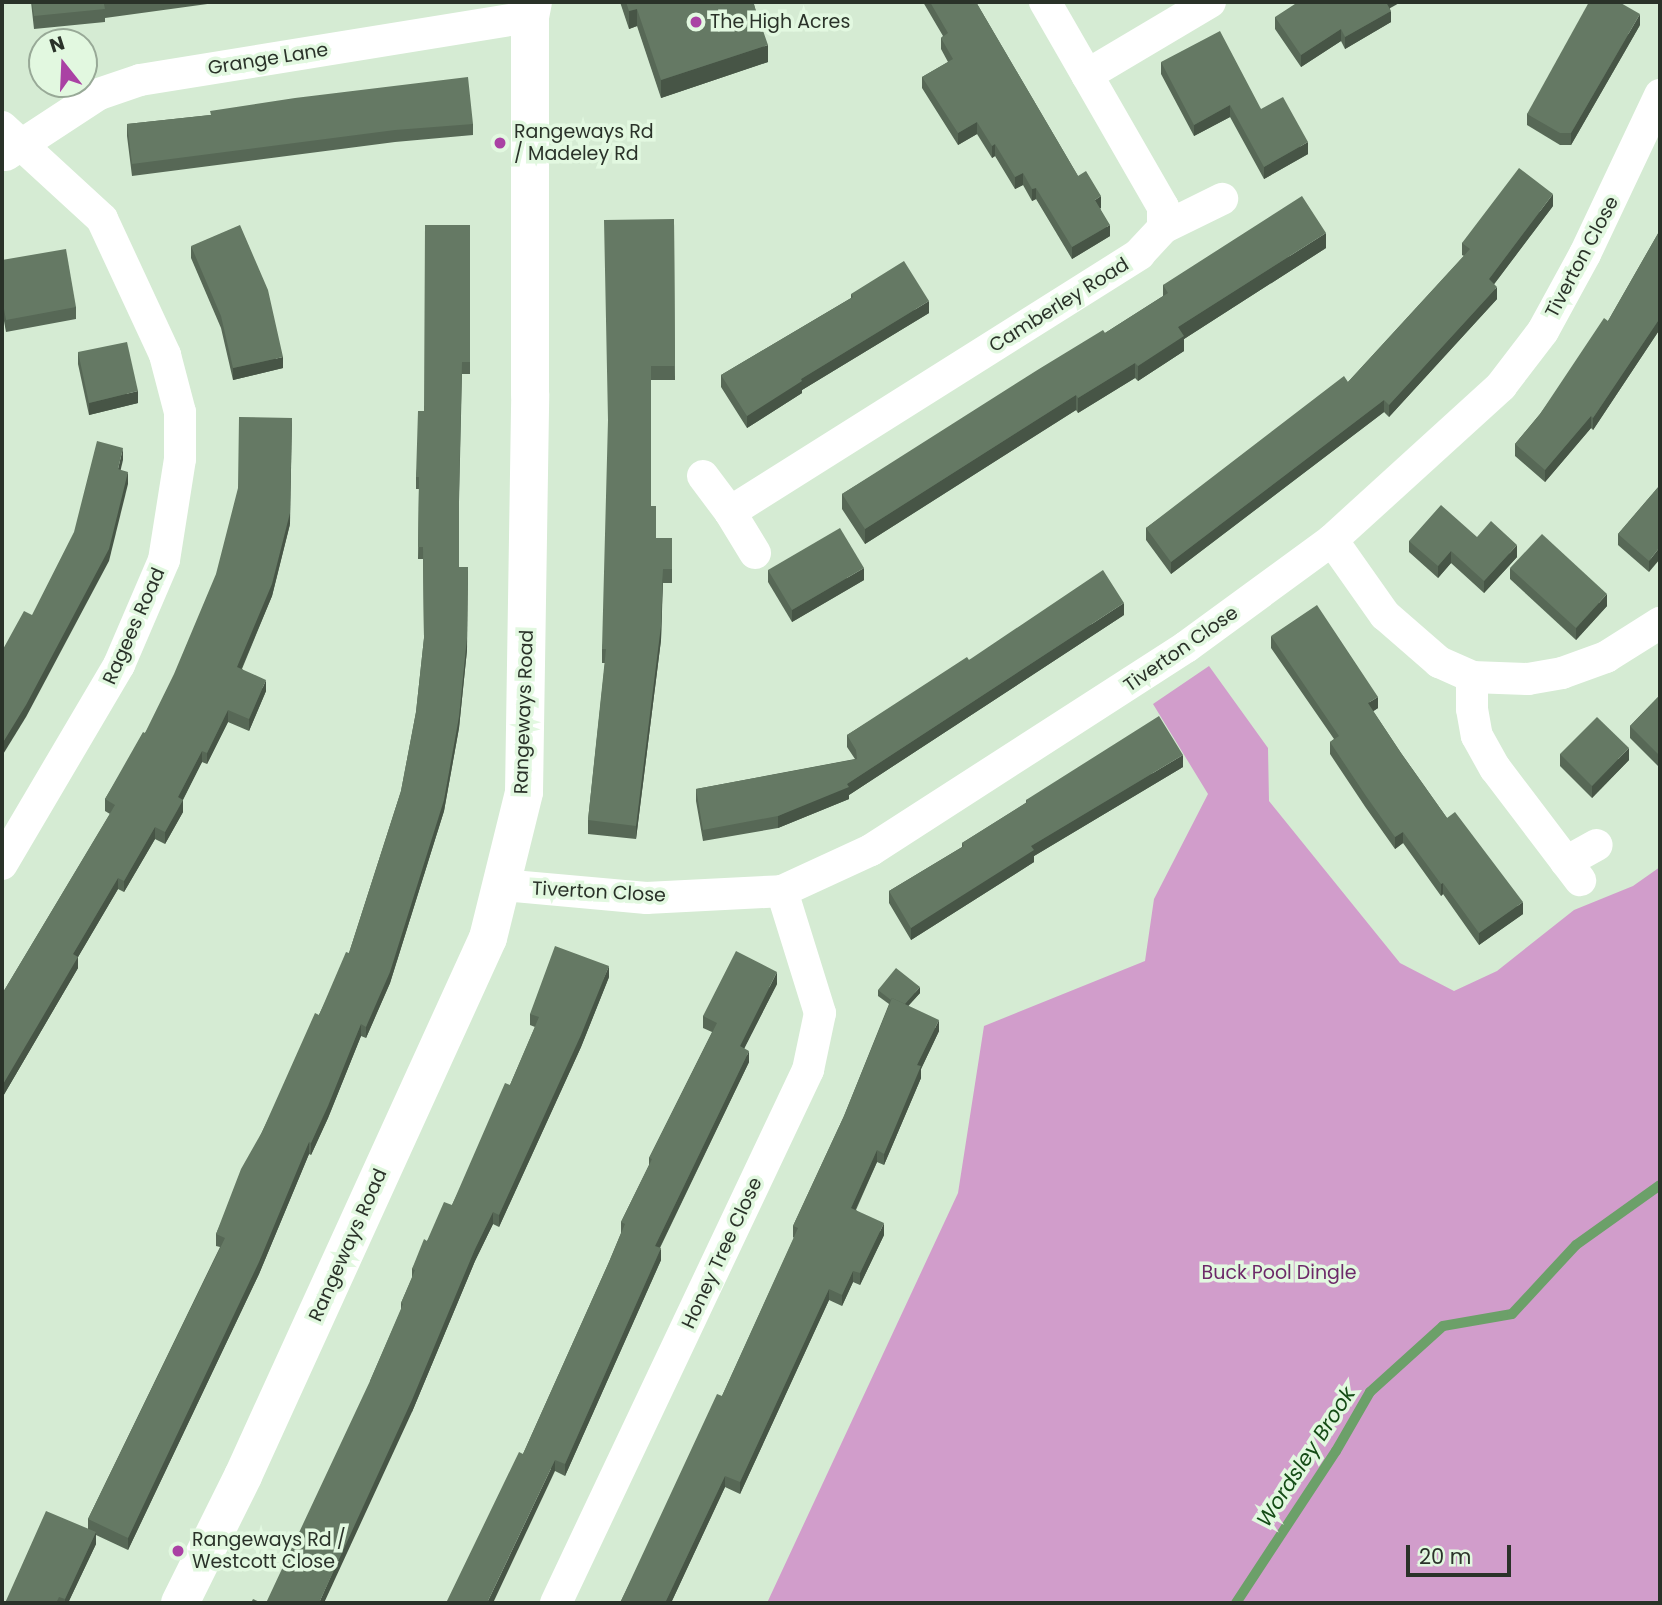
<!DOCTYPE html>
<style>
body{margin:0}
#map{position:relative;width:1662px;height:1605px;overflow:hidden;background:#d5ebd3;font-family:Poppins,sans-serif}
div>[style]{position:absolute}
.green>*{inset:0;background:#d19dcb}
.stream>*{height:10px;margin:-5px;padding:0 5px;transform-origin:5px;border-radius:5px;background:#6ca069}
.street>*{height:32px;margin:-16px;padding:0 16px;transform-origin:16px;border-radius:16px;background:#fff}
.secondary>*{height:38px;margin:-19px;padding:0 19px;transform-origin:19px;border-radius:19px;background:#fff}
.wall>*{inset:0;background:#576856}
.shaded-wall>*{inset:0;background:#475546}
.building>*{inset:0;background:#657964}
.dots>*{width:19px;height:19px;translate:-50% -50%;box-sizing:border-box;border:4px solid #e2f8e0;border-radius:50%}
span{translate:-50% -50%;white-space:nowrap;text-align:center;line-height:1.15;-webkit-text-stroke:7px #e2f8e0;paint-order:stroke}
.poi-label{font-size:19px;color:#2a3229}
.left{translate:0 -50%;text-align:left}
.street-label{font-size:19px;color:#2a3229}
.park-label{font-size:19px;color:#6d2969}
.water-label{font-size:21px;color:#154c16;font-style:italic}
.frame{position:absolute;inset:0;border:4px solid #2a3229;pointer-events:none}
.north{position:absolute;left:28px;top:28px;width:70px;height:70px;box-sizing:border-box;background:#e2f8e0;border:2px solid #98a997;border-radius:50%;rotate:342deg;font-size:19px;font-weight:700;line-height:28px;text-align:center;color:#2a3229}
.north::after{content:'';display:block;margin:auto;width:24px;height:32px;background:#aa42a4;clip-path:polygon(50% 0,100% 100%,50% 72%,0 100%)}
.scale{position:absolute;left:1406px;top:1545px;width:105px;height:32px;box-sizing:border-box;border:4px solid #2a3229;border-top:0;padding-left:9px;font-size:21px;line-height:24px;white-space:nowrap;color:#2a3229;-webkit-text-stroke:5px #e2f8e0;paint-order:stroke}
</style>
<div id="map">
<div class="green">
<div style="clip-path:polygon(1209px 666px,1268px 748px,1269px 801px,1400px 963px,1454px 991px,1497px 971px,1574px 910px,1633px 886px,1660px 867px,1660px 1603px,767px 1603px,958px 1193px,984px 1026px,1145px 961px,1154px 899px,1208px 794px,1153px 704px)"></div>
</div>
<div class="stream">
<div style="left:1236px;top:1603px;width:182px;rotate:-56.7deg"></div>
<div style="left:1336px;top:1451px;width:68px;rotate:-60deg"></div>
<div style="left:1370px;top:1392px;width:98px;rotate:-42.1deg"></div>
<div style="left:1443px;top:1326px;width:70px;rotate:-9.9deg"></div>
<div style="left:1512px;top:1314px;width:94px;rotate:-47.2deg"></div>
<div style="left:1576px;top:1245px;width:103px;rotate:-35.5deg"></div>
</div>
<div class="street">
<div style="left:1087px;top:75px;width:143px;rotate:-30.7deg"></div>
<div style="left:2px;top:127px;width:136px;rotate:42.6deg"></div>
<div style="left:102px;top:219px;width:150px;rotate:65.1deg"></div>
<div style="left:165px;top:355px;width:59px;rotate:75.3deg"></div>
<div style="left:180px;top:412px;width:47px;rotate:90deg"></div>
<div style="left:180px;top:459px;width:102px;rotate:99deg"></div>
<div style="left:164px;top:560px;width:114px;rotate:113.2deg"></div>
<div style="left:119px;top:665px;width:231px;rotate:120.5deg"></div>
<div style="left:6px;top:155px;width:111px;rotate:-33.3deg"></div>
<div style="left:99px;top:94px;width:43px;rotate:-18.9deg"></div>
<div style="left:140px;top:80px;width:395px;rotate:-9.2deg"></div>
<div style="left:1163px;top:228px;width:66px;rotate:-26.2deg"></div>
<div style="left:703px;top:476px;width:45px;rotate:53.1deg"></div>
<div style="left:730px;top:512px;width:48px;rotate:58.6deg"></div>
<div style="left:730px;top:512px;width:484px;rotate:-32.2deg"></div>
<div style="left:1139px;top:254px;width:35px;rotate:-47deg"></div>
<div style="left:1163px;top:228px;width:21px;rotate:-90deg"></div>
<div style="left:1163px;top:207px;width:237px;rotate:-119.9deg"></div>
<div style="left:1332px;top:540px;width:92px;rotate:54.8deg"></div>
<div style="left:1385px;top:615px;width:72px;rotate:41deg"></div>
<div style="left:1439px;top:662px;width:36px;rotate:24deg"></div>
<div style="left:1472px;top:677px;width:56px;rotate:2deg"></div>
<div style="left:1528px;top:679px;width:35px;rotate:-10deg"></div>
<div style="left:1562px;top:673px;width:47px;rotate:-20deg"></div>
<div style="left:1606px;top:657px;width:64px;rotate:-32.2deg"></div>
<div style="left:1472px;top:677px;width:32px;rotate:90deg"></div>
<div style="left:1472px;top:709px;width:27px;rotate:80deg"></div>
<div style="left:1477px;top:736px;width:37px;rotate:61deg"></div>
<div style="left:1495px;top:768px;width:141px;rotate:52.8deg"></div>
<div style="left:1566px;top:862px;width:35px;rotate:-29deg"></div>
<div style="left:503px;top:885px;width:144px;rotate:5.2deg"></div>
<div style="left:646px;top:898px;width:136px;rotate:-2.9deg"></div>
<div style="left:782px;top:891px;width:98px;rotate:-24.7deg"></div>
<div style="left:871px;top:850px;width:375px;rotate:-32.8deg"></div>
<div style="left:1186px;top:647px;width:181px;rotate:-36.2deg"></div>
<div style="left:1332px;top:540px;width:229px;rotate:-42.3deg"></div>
<div style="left:1501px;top:386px;width:69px;rotate:-52.6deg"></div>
<div style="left:1543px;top:331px;width:88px;rotate:-61.4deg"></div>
<div style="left:1585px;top:254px;width:176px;rotate:-64.7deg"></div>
<div style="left:556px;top:1603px;width:590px;rotate:-64.7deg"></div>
<div style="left:808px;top:1070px;width:58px;rotate:-78.1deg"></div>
<div style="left:820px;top:1013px;width:128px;rotate:-107.3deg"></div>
</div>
<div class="secondary">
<div style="left:180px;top:1603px;width:142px;rotate:-63.6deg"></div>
<div style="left:243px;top:1476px;width:591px;rotate:-65.52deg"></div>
<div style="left:488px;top:938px;width:150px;rotate:-76.1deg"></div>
<div style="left:524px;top:792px;width:398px;rotate:-89.1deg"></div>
<div style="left:530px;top:394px;width:377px;rotate:-90deg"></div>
<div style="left:530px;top:17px;width:15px;rotate:-79deg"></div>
</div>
<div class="wall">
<div style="clip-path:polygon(31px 2px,222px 2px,105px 18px,105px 22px,34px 29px)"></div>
<div style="clip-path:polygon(620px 2px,762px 2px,754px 4px,768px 62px,661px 98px,637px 26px,629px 29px)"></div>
<div style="clip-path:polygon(923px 2px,976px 2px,1078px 176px,1101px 208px,1100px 208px,1110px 236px,1072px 259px,1036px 199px,1032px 201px,1023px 185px,1015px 189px,995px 156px,992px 158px,977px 134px,958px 145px,922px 88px,922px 77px,948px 62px,941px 49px,941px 38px,943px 36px)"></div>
<div style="clip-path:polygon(1390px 8px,1391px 22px,1345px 49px,1341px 41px,1301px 67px,1275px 29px,1275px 17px)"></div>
<div style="clip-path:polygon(1640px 25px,1571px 145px,1560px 145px,1527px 125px,1527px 114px)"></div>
<div style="clip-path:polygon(1161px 62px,1261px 109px,1308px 154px,1264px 179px,1230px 117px,1194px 136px,1161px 74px)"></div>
<div style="clip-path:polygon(210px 115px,473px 124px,473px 135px,395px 142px,132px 176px,127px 136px,127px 124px)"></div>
<div style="clip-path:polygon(1553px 206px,1494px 284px,1497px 299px,1389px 417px,1384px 412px,1171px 574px,1146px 540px,1146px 528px,1348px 382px,1464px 256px,1462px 255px,1462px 243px)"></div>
<div style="clip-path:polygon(674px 219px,675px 380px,651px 380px,651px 506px,656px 538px,672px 538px,672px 583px,663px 583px,661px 640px,636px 839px,588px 834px,588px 820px,605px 663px,602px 663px,602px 649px)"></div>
<div style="clip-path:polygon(470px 225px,470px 374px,462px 374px,459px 502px,459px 567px,467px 650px,459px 728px,444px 811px,390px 983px,366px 1038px,361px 1036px,328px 1118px,311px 1155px,309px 1154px,259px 1274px,128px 1550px,96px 1535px,96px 1544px,68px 1603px,5px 1603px,88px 1529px,88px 1519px,220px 1247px,216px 1246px,216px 1234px,262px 1132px,349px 953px,401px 791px,416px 712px,424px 638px,423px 559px,418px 559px,419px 489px,416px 489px,416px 477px,424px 411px)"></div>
<div style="clip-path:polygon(1660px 230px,1660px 334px,1658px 332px,1593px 430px,1591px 428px,1545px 482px,1515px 456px,1515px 444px,1540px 414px,1608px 321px)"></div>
<div style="clip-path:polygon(191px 246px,283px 368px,233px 380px,221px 328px,191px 258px)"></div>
<div style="clip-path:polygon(1326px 248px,1184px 339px,1184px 351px,1138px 381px,1135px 378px,1078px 413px,1076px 410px,865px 544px,842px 509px,842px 494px,1105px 333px,1163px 296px,1163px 285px)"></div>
<div style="clip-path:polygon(2px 260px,76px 307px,76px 319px,6px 332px,2px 310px)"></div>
<div style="clip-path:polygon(851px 294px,929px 313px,802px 390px,802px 393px,747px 428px,721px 387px,721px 375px,851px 298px)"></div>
<div style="clip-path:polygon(78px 352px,138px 403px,89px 415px,78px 364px)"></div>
<div style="clip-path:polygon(1660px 485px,1649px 572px,1618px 545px,1618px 534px)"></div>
<div style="clip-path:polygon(290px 524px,272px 596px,242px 669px,266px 691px,249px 731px,228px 722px,207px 764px,202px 762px,183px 800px,183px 812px,165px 844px,155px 839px,124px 892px,118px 889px,78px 957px,78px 968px,2px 1098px,2px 994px,110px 814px,105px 811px,105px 799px,145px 733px)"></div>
<div style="clip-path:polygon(1477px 537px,1517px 557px,1484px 593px,1451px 563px,1438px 578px,1409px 552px,1409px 541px)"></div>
<div style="clip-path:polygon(1510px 568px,1607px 606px,1576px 640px,1510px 579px)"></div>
<div style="clip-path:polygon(768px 570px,864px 580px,792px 622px,768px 582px)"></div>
<div style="clip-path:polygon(1124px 615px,849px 795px,849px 799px,778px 828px,703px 841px,696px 801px,696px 789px,855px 759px,847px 747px,847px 735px,969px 660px)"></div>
<div style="clip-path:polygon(1271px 636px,1378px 708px,1373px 711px,1401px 753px,1447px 818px,1523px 914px,1479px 945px,1443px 894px,1441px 896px,1403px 843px,1395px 849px,1366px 808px,1330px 754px,1330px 742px,1334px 739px,1271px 648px)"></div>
<div style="clip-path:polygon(1660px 695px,1660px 768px,1630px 738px,1630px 726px)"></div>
<div style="clip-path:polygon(1560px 754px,1629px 760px,1592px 798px,1560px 766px)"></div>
<div style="clip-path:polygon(1183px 767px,1034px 856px,1034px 862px,911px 940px,889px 903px,889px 891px,962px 847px,962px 843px,1026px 803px,1026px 800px)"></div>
<div style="clip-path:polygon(609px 977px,581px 1047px,499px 1227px,493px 1224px,475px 1261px,412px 1412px,370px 1381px,401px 1310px,401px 1303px,412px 1278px,412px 1269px,427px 1241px,452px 1205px,510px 1085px,535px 1027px,530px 1025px,530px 1014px)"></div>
<div style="clip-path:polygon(777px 984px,744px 1048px,749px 1062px,660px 1248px,661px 1260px,565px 1476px,555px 1471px,523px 1454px,609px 1262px,621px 1233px,621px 1222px,649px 1165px,649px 1158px,712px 1032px,703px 1028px,703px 1016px)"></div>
<div style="clip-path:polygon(878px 990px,920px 993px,908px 1006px,939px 1031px,921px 1069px,921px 1078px,884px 1165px,877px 1162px,856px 1210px,884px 1235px,860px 1285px,853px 1282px,842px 1306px,829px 1300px,740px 1494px,725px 1487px,671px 1603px,620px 1603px,722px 1396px,794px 1238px,793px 1237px,793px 1226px,844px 1116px,889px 1004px,878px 996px)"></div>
</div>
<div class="shaded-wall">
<div style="clip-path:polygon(1385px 2px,1401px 2px,1385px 11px)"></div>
<div style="clip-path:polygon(637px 9px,637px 26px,629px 29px,629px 11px)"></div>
<div style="clip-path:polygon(1391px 11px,1391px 22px,1345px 49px,1345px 37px)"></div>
<div style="clip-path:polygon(1640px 14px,1640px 25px,1571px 145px,1571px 133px)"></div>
<div style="clip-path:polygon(1341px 29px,1341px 41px,1301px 67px,1301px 55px)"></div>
<div style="clip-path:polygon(768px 45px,768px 62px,661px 98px,661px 80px)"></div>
<div style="clip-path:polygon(1230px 105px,1230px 117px,1194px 136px,1194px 125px)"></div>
<div style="clip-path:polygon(977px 122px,977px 134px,958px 145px,958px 133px)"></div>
<div style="clip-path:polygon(1308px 142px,1308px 154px,1264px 179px,1264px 167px)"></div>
<div style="clip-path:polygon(995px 144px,995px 156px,992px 158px,992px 146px)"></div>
<div style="clip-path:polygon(1023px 173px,1023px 185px,1015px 189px,1015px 177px)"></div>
<div style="clip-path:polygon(1036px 188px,1036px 199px,1032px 201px,1032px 189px)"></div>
<div style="clip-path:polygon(1553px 194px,1553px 206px,1489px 291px,1489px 279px)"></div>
<div style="clip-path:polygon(1101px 196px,1101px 208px,1095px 212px,1095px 200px)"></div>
<div style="clip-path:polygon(1110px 225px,1110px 236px,1072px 259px,1072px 247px)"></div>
<div style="clip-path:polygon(1326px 233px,1326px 248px,1184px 339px,1184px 351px,1138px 381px,1138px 366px,1178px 327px)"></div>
<div style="clip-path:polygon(1497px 287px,1497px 299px,1389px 417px,1389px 405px)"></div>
<div style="clip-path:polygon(929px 301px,929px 313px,802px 390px,802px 393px,747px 428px,747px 416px,801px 379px)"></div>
<div style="clip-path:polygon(1658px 321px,1658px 332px,1593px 430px,1593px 418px)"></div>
<div style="clip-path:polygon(283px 357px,283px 368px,233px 380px,233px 368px)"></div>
<div style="clip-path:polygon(1135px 363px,1135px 378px,1078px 413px,1078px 398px)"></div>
<div style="clip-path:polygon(138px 391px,138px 403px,89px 415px,89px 403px)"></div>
<div style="clip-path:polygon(1076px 395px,1076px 410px,865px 544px,865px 529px)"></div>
<div style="clip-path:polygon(1384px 400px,1384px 412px,1171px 574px,1171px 562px)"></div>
<div style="clip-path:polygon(1591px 416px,1591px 428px,1545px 482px,1545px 470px)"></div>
<div style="clip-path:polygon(292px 418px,290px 524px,272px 596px,237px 679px,237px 667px)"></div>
<div style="clip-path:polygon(123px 448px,123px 460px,118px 481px,118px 469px)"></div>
<div style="clip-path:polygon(128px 472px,128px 484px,109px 561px,26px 717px,2px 756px,2px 744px)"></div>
<div style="clip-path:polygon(1517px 545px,1517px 557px,1484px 593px,1484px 581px)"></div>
<div style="clip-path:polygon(1660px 547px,1660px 559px,1649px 572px,1649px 561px)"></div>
<div style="clip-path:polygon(1451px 551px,1451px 563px,1438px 578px,1438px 566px)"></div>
<div style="clip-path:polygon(468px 567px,467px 650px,459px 728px,444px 811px,390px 983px,366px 1038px,366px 1027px)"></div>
<div style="clip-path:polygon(864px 568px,864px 580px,792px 622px,792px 610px)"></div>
<div style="clip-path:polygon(663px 569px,661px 640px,636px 839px,636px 826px)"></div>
<div style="clip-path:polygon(1607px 594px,1607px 606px,1576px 640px,1576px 628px)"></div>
<div style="clip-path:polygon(1124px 603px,1124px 615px,849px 795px,849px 799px,778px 828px,778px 816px,847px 784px)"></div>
<div style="clip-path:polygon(266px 680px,266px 691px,249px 731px,249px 719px)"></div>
<div style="clip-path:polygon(1378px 697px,1378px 708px,1368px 715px,1368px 703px)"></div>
<div style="clip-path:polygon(228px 710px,228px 722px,207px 764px,207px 753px)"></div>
<div style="clip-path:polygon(1629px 748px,1629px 760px,1592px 798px,1592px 786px)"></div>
<div style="clip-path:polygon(202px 751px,202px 762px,178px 809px,178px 797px)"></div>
<div style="clip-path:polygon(1183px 755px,1183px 767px,1034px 856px,1034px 862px,911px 940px,911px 928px,1031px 846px)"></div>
<div style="clip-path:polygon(183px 800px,183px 812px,165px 844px,165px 832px)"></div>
<div style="clip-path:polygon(155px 827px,155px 839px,124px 892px,124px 881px)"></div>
<div style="clip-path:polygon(1403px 832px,1403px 843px,1395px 849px,1395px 837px)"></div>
<div style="clip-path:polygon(118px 878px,118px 889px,78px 957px,78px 968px,2px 1098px,2px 1086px,73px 954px)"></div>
<div style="clip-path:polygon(1443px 883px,1443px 894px,1441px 896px,1441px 884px)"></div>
<div style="clip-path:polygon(1523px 902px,1523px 914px,1479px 945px,1479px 933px)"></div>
<div style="clip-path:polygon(609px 966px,609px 977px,581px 1047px,499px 1227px,499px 1215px)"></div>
<div style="clip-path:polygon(777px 972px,777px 984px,740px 1057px,740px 1046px)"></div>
<div style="clip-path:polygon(920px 987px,920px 993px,901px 1014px,901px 1008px)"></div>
<div style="clip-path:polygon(939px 1020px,939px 1031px,921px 1069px,921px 1078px,884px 1165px,884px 1154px,917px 1065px)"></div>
<div style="clip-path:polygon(361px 1024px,361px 1036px,328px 1118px,311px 1155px,311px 1143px)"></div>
<div style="clip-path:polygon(749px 1051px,749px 1062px,655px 1257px,655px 1246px)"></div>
<div style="clip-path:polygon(309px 1142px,309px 1154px,259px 1274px,128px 1550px,128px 1538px)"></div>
<div style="clip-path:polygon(877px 1150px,877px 1162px,851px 1219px,851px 1208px)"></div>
<div style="clip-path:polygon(493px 1212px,493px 1224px,475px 1261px,412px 1412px,324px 1603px,319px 1603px,475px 1249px)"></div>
<div style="clip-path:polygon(884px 1223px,884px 1235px,860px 1285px,860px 1273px)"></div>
<div style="clip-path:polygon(661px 1248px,661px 1260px,565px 1476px,565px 1464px)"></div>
<div style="clip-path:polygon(853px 1271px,853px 1282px,842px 1306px,842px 1295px)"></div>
<div style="clip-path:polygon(829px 1289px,829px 1300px,740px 1494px,740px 1482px)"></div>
<div style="clip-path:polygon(555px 1460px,555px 1471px,493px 1603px,487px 1603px)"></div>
<div style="clip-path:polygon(725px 1476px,725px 1487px,671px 1603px,665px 1603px)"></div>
<div style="clip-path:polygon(96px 1532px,96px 1544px,68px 1603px,65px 1603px,65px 1599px)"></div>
</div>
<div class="building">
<div style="clip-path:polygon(32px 2px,124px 2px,104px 4px,105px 9px,34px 16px)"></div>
<div style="clip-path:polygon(626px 2px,753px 2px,768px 45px,661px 80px,637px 9px,629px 11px)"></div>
<div style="clip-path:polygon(930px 2px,976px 2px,1078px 176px,1086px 171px,1101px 196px,1095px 200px,1110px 225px,1072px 247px,1036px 188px,1032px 189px,1023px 173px,1015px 177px,995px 144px,992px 146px,977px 122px,958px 133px,922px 77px,953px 59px,941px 38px,948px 33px)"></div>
<div style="clip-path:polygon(1298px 2px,1316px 2px,1318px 4px,1322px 2px,1386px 2px,1391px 11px,1345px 37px,1341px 29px,1301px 55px,1275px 17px)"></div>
<div style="clip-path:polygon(1589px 2px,1619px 2px,1640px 14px,1571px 133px,1560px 133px,1527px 114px)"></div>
<div style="clip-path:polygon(1220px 31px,1261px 109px,1283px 97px,1308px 142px,1264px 167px,1230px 105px,1194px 125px,1161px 62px)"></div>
<div style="clip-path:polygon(468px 77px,473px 124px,395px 130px,132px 164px,127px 124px,211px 115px,210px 111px,295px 98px)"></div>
<div style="clip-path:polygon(1519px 168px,1553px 194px,1489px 279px,1497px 287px,1389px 405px,1384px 400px,1171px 562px,1146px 528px,1344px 376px,1348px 382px,1470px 249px,1462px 243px)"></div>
<div style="clip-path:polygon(1302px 196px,1326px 233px,1178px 327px,1184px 336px,1138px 366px,1135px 363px,1078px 398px,1076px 395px,865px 529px,842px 494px,1039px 369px,1103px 330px,1105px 333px,1168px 293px,1163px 285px)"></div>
<div style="clip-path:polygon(674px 219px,675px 366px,651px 366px,651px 506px,656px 506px,656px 538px,672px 538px,672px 569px,663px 569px,661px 626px,636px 826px,588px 820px,606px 649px,602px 649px,608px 420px,604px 220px)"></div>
<div style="clip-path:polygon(240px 225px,268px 290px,283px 357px,233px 368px,221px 316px,191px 246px)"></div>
<div style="clip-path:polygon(425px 225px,470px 225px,470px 362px,462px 362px,459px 492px,459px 567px,468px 567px,467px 638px,459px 717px,444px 800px,390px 972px,366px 1027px,361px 1024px,328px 1106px,311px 1143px,309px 1142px,259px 1262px,128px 1538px,88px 1519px,225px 1238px,216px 1234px,241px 1169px,262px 1132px,315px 1013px,319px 1015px,346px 952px,349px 953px,401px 791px,416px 712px,424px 638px,423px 547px,418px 547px,419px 477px,416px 477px,418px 411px,424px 411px)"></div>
<div style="clip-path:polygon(1660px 230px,1660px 322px,1658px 321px,1593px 418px,1591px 416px,1545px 470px,1515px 444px,1540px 414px,1604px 318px,1608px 321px)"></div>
<div style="clip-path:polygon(66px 249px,76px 307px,6px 320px,2px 298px,2px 260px)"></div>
<div style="clip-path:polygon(904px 261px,929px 301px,801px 379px,802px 381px,747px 416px,721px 375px,853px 297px,851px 294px)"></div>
<div style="clip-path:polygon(127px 342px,138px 391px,89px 403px,78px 352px)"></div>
<div style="clip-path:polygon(239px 417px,292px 418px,290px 513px,272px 584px,237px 667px,266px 680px,249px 719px,228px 710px,207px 753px,202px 751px,178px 797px,183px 800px,165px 832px,155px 827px,124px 881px,118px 878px,73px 954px,78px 957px,2px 1086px,2px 994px,115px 805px,105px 799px,143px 732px,145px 733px,174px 674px,216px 574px,238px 488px)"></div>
<div style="clip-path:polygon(97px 441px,123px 448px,118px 469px,128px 472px,109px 549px,26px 705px,2px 744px,2px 651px,24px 611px,32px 615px,74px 532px)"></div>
<div style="clip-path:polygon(1660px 485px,1660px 547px,1649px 561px,1618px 534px)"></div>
<div style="clip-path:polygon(1441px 505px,1477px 537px,1491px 521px,1517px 545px,1484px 581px,1451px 551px,1438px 566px,1409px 541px)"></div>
<div style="clip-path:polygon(840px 528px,864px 568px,792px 610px,768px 570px)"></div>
<div style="clip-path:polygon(1542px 534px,1607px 594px,1576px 628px,1510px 568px)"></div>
<div style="clip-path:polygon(1103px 570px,1124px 603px,847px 784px,849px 787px,778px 816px,703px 830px,696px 789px,857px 759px,856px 750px,847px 735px,967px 657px,969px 660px)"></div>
<div style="clip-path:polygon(1317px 605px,1378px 697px,1368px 703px,1401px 753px,1447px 818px,1455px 812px,1523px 902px,1479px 933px,1443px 883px,1441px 884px,1403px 832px,1395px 837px,1366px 796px,1330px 742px,1339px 736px,1271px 636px)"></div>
<div style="clip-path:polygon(1660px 695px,1660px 756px,1630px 726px)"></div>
<div style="clip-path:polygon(1159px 716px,1183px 755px,1031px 846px,1034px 850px,911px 928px,889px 891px,964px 846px,962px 843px,1027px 802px,1026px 800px)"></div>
<div style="clip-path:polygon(1597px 717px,1629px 748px,1592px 786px,1560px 754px)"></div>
<div style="clip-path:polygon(555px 946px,609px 966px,581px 1035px,499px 1215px,493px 1212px,475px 1249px,412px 1400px,319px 1603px,266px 1603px,370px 1381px,403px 1304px,401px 1303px,415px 1270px,412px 1269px,424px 1239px,427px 1241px,444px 1202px,452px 1205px,505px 1083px,510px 1085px,539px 1017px,530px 1014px)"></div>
<div style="clip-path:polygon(736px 951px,777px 972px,740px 1046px,749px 1051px,655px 1246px,661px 1248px,565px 1464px,555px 1460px,487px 1603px,446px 1603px,519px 1452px,523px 1454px,609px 1262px,625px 1224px,621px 1222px,652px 1159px,649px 1158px,717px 1023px,703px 1016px)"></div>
<div style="clip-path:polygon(896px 968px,920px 987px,905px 1004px,892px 998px,891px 1000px,878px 990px)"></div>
<div style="clip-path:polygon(892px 998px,939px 1020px,917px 1065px,921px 1066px,884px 1154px,877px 1150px,851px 1208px,884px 1223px,860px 1273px,853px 1271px,842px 1295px,829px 1289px,740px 1482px,725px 1476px,665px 1603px,620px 1603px,717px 1394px,722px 1396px,798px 1228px,793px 1226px,844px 1116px)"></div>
<div style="clip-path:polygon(46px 1511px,96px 1532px,65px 1599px,59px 1597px,56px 1603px,5px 1603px)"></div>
<div style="clip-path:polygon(253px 1599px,262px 1603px,251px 1603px)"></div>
</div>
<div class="dots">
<div style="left:696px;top:22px;background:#aa42a4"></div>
<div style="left:500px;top:143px;background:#aa42a4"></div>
<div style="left:178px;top:1551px;background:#aa42a4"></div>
</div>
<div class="poi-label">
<span class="left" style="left:710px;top:22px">The High Acres</span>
<span class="left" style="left:514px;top:143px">Rangeways Rd<br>/ Madeley Rd</span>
<span class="left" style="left:192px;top:1551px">Rangeways Rd /<br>Westcott Close</span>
</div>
<div class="street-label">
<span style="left:268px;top:59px;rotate:-9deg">Grange Lane</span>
<span style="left:1582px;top:257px;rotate:-62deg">Tiverton Close</span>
<span style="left:1059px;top:305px;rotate:-32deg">Camberley Road</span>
<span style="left:134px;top:626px;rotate:-66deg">Ragees Road</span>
<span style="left:1181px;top:649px;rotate:-35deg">Tiverton Close</span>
<span style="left:524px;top:712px;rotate:-88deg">Rangeways Road</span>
<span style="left:599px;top:892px;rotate:3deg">Tiverton Close</span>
<span style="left:348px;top:1245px;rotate:-66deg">Rangeways Road</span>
<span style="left:722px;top:1253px;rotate:-65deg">Honey Tree Close</span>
</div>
<div class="park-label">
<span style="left:1279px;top:1273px">Buck Pool Dingle</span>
</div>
<div class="water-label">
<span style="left:1306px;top:1457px;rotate:-57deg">Wordsley Brook</span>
</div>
<div class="frame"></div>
<div class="north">N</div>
<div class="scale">20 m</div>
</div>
